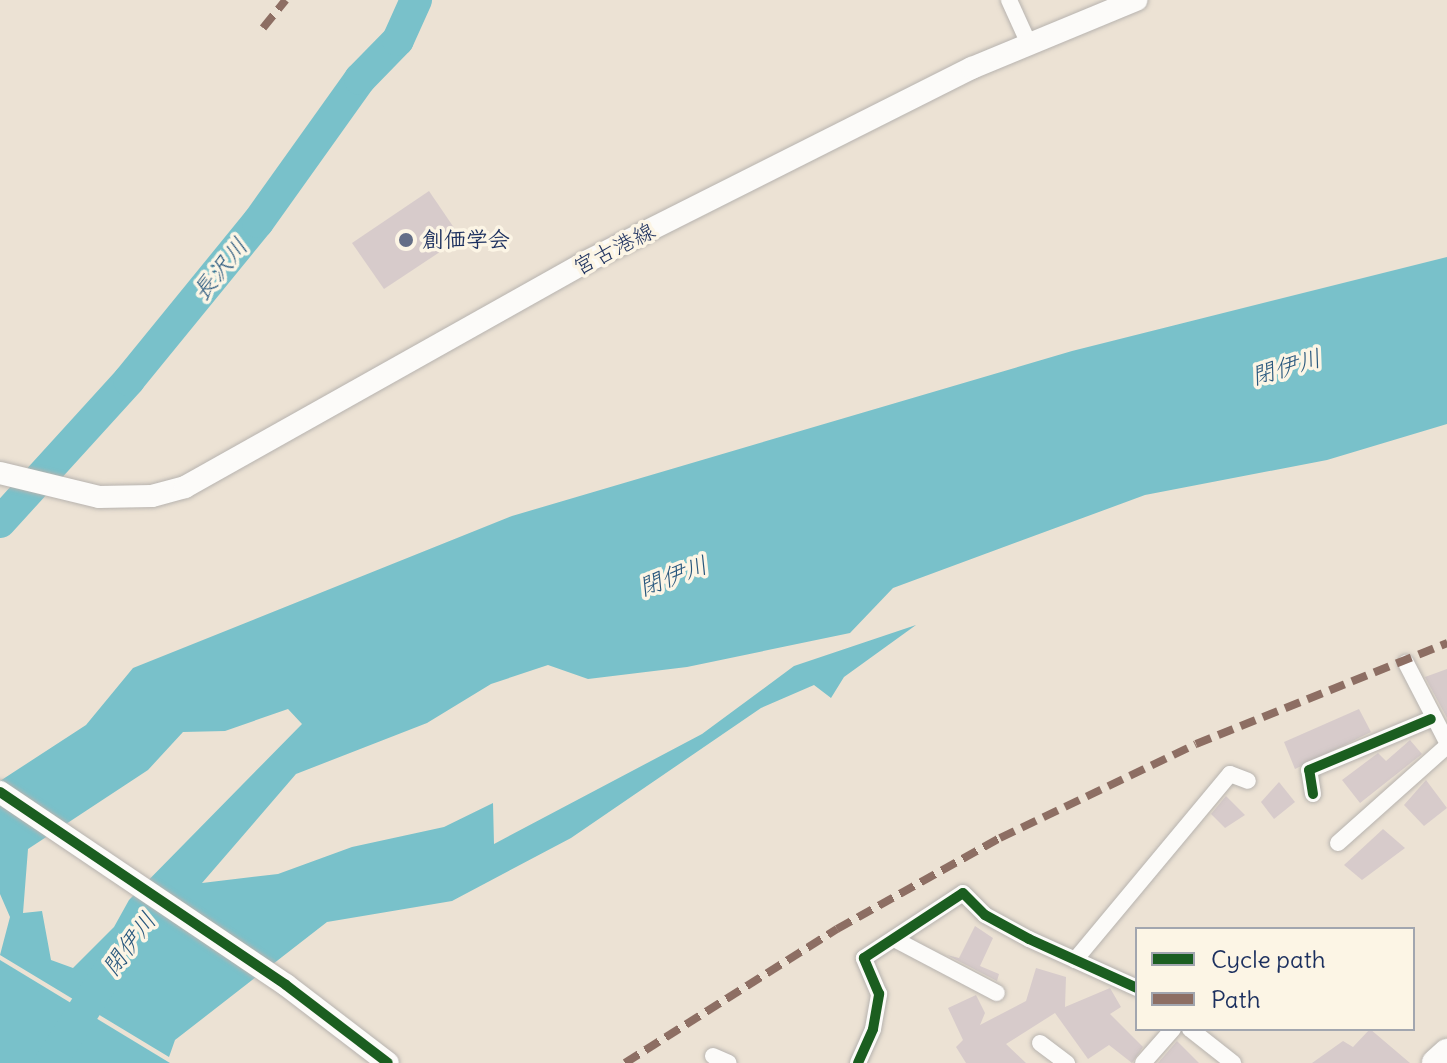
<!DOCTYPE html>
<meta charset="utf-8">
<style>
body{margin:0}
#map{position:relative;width:1447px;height:1063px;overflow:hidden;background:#ece2d4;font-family:Delius,"Klee One",sans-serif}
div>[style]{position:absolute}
.water>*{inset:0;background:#79c1ca}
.river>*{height:32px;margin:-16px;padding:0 16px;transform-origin:16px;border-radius:16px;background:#79c1ca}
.building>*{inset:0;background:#d7cbcb}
.roads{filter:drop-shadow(0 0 2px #b7b3af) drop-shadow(0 0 2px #b7b3af)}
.street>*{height:16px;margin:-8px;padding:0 8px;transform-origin:8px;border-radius:8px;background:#fcfbf9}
.secondary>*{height:22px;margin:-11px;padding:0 11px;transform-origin:11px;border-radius:11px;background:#fcfbf9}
.highway>*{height:28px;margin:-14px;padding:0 14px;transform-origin:14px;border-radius:14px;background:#fcfbf9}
.quiet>*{height:8px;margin-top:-4px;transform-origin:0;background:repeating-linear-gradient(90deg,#8d6e63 0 16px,transparent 0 24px)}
.cycleway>*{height:10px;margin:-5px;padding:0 5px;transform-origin:5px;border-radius:5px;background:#1b5e20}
.dots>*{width:22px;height:22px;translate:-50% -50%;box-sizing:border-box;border:4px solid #fcf5e5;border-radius:50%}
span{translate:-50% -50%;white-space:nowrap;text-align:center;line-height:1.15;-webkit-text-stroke:7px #fcf5e5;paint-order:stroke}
.poi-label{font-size:22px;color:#1b2f5e;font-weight:700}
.left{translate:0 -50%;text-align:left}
.street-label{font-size:22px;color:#1b2f5e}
.water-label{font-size:24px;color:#28577d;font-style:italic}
.legend{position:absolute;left:1135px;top:927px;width:280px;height:104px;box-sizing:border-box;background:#fcf5e5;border:2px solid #a2a6af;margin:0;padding:10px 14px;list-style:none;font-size:24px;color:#1b2f5e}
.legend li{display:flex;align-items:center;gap:16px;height:40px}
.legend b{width:40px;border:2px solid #a2a6af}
</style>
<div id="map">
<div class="water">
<div style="clip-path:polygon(evenodd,1447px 257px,1447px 424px,1327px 460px,1145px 495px,893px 588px,850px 633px,687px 667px,588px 679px,548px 665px,491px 684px,427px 723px,296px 774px,202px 883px,278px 874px,352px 847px,444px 827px,493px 803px,494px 844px,702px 734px,794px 666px,916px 625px,844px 677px,831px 698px,814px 685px,761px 708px,571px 838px,452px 901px,327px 922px,175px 1040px,169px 1057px,0 955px,10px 917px,0 894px,0 781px,86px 725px,133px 668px,512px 516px,1072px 351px,1447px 257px,288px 709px,302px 724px,129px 900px,114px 927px,73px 968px,51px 960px,42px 911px,23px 913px,28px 849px,148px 770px,183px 732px,225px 731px,288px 709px)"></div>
<div style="clip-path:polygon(0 960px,170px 1063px,0 1063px)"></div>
</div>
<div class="river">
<div style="left:0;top:522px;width:192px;rotate:-47.7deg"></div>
<div style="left:129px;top:380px;width:204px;rotate:-50.8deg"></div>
<div style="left:258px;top:222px;width:176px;rotate:-54.5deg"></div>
<div style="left:360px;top:79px;width:54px;rotate:-45.7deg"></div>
<div style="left:398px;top:40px;width:44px;rotate:-65.8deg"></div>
<div style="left:50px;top:1063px;width:112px;rotate:-57.4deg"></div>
</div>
<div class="building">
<div style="clip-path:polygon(429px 191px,461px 238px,384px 289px,352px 243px)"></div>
<div style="clip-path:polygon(1447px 669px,1447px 718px,1425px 677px)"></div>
<div style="clip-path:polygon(1359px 709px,1371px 732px,1295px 769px,1284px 742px)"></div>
<div style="clip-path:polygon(1410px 740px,1422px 754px,1360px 803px,1342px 780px,1378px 753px,1386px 761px)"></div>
<div style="clip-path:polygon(1426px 780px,1447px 808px,1424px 826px,1404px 805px)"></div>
<div style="clip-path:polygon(1279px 782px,1295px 802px,1274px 819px,1261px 802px)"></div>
<div style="clip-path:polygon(1226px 796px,1245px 815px,1225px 828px,1211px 814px)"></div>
<div style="clip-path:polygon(1383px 829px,1405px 848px,1362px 880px,1344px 865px)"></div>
<div style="clip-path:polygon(975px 926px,993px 938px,980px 966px,999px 974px,997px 981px,947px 955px,959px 958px)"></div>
<div style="clip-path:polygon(1036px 968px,1066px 977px,1065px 1007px,1110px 988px,1121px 1007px,1110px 1014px,1143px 1047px,1132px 1063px,1109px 1045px,1088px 1059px,1055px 1013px,1006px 1044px,1026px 1063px,966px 1063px,956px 1047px,963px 1040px,948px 1008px,976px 995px,985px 1013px,980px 1025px,1026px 1001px)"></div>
<div style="clip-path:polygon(1370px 1029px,1410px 1063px,1312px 1063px,1343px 1041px,1353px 1047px)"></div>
<div style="clip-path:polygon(1177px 1041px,1199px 1063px,1158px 1063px)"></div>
</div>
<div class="roads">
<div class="street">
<div style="left:1009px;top:0;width:48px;rotate:65.6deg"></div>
<div style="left:1406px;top:663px;width:89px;rotate:62.6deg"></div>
<div style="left:1313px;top:794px;width:24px;rotate:-99deg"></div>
<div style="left:1309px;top:770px;width:132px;rotate:-22.7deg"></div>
<div style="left:1338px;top:843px;width:146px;rotate:-41.7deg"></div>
<div style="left:894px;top:939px;width:116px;rotate:27.7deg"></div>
<div style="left:1075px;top:960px;width:242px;rotate:-50.2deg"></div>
<div style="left:1230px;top:774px;width:19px;rotate:21deg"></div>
<div style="left:1190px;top:1029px;width:55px;rotate:38.3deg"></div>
<div style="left:1040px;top:1043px;width:34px;rotate:37deg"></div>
<div style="left:713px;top:1056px;width:17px;rotate:24deg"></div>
<div style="left:858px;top:1063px;width:37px;rotate:-66deg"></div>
<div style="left:873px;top:1029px;width:36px;rotate:-80deg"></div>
<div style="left:879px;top:994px;width:39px;rotate:-113deg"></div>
<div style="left:864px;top:958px;width:118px;rotate:-33.3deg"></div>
<div style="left:963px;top:893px;width:31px;rotate:45deg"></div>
<div style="left:985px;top:915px;width:50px;rotate:28.6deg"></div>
<div style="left:1029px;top:939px;width:119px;rotate:24.4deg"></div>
<div style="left:1143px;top:1063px;width:45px;rotate:-48.6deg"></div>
</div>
<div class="secondary">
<div style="left:0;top:473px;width:102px;rotate:13.6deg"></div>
<div style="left:99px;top:497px;width:53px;rotate:-1.1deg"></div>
<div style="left:152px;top:496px;width:34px;rotate:-15deg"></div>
<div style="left:185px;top:487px;width:460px;rotate:-29.3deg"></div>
<div style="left:586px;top:262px;width:432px;rotate:-26.7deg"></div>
<div style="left:972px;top:68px;width:178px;rotate:-22.5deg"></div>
<div style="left:0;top:792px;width:345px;rotate:34deg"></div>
<div style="left:286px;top:985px;width:128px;rotate:37.4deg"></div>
</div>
<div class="highway">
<div style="left:1436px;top:1063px;width:15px;rotate:-42deg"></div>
</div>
</div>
<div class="quiet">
<div style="left:263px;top:28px;width:36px;rotate:-51deg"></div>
<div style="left:625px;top:1063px;width:251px;rotate:-32.3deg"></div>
<div style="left:837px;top:929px;width:187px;rotate:-29.2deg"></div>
<div style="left:1000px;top:838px;width:217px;rotate:-25.6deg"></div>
<div style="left:1196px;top:744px;width:271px;rotate:-21.9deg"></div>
</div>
<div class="cycleway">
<div style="left:0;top:792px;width:345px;rotate:34deg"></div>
<div style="left:286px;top:985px;width:128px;rotate:37.4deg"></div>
<div style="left:1313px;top:794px;width:24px;rotate:-99deg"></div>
<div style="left:1309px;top:770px;width:132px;rotate:-22.7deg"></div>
<div style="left:858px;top:1063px;width:37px;rotate:-66deg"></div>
<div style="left:873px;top:1029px;width:36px;rotate:-80deg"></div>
<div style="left:879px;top:994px;width:39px;rotate:-113deg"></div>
<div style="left:864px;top:958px;width:118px;rotate:-33.3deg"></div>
<div style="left:963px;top:893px;width:31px;rotate:45deg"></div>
<div style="left:985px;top:915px;width:50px;rotate:28.6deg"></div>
<div style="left:1029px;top:939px;width:119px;rotate:24.4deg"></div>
</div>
<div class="dots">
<div style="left:406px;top:240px;background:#646e87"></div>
</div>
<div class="poi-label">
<span class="left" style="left:422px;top:240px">創価学会</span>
</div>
<div class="street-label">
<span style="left:614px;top:249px;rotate:-27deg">宮古港線</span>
</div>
<div class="water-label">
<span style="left:220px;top:269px;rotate:-51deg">長沢川</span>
<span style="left:1286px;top:367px;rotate:-16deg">閉伊川</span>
<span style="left:673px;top:576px;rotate:-20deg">閉伊川</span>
<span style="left:129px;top:944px;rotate:-53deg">閉伊川</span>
</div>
<ul class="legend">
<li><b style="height:10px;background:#1b5e20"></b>Cycle path</li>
<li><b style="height:10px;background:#8d6e63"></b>Path</li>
</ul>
</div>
